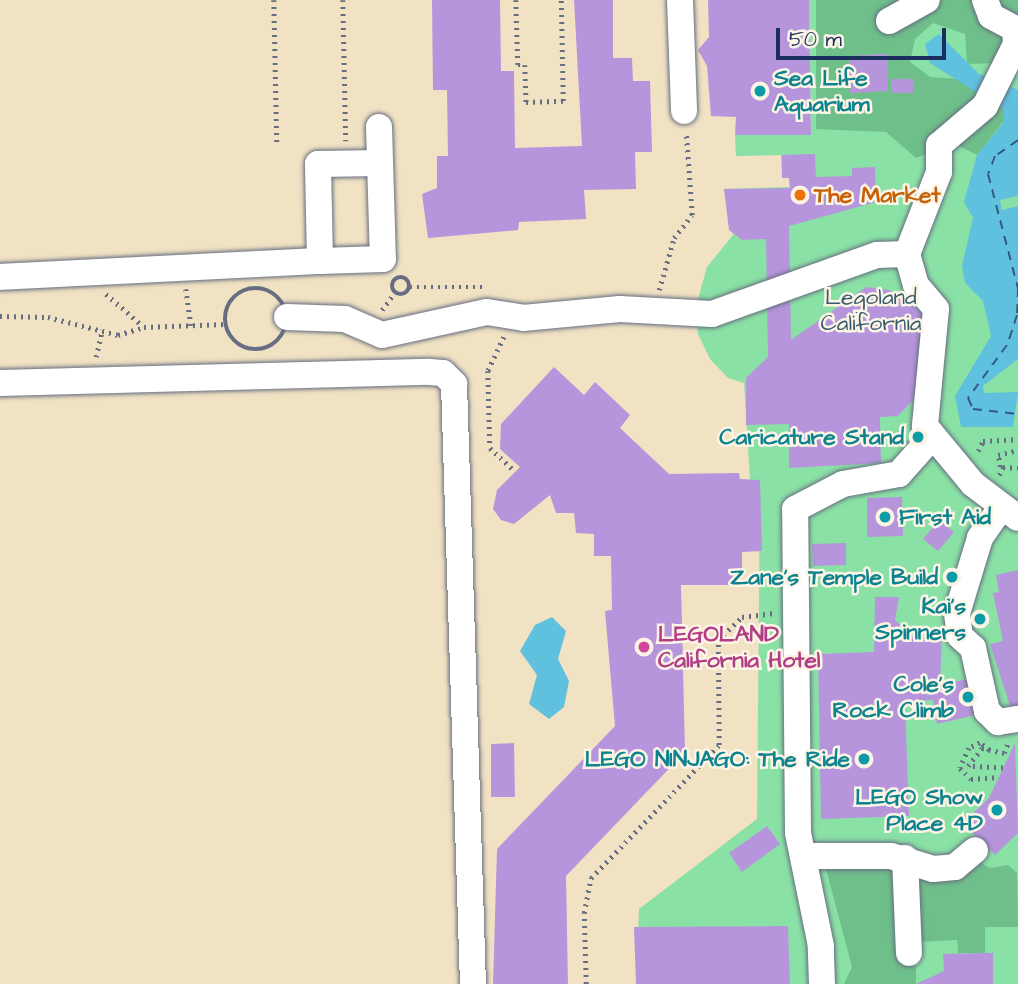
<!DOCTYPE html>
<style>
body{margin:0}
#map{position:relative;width:1018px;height:984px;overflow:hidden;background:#f1e2c3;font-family:"Architects Daughter",sans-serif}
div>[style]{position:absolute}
.green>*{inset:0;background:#8ae1a5}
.forest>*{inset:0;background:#6fbf8a}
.water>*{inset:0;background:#60c1de}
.ferry>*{height:2px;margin-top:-1px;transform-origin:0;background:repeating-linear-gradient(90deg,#305b84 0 9px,transparent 0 16px)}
.building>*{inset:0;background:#b795dc}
.path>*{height:4.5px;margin-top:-2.25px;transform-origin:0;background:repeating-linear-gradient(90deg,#666e81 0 2px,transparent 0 7px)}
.path>.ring{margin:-2.25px;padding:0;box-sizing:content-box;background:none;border:4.5px solid #666e81;border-radius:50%}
.roads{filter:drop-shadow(0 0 2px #666e81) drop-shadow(0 0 2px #666e81)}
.minor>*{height:26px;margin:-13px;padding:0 13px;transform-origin:13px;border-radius:13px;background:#fff}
.dots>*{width:19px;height:19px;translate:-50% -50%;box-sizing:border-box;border:4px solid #fcf5e5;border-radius:50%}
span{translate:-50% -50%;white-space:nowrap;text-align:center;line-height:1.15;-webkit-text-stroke:5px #fcf5e5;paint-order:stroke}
.culture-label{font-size:23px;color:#0d838f;font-weight:700}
.left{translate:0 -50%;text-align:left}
.right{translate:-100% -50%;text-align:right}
.food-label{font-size:23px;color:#c56008;font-weight:700}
.park-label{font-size:23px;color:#375c70}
.hotel-label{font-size:23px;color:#b23c85;font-weight:700}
.scale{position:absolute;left:776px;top:28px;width:170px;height:32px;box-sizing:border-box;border:4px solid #1b2f5e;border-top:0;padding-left:9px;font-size:21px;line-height:24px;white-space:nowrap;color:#1b2f5e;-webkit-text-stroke:5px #fcf5e5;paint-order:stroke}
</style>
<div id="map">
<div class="green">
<div style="clip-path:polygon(809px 0,1018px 0,1018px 984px,636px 984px,639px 909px,757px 819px,760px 480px,750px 480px,744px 383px,728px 378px,710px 359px,698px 334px,696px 306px,707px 267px,733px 235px,724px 189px,790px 187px,789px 178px,782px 178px,781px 155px,736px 156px,735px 135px,811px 135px)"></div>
</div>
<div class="forest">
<div style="clip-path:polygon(816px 0,1018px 0,1018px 34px,995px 63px,967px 64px,965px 34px,933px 23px,915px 39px,910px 62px,930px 77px,958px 79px,980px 92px,1004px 110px,1004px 121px,977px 155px,953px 143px,916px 158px,886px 132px,816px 129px)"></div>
<div style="clip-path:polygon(974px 859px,990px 868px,1008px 865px,1017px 873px,1018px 927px,985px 927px,985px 953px,958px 953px,957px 940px,916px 942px,916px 984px,844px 984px,852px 967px,826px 869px,893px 867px,903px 894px,928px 874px)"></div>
</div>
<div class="water">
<div style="clip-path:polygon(939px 34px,979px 74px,1018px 90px,1018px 196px,1000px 200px,1002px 210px,1018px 206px,1018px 359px,983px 386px,984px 393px,1018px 392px,1013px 427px,961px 427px,955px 396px,991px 336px,983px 301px,965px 283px,962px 266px,973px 218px,964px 202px,977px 155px,1004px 122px,1004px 110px,930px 63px,925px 44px)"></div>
<div style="clip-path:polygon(552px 617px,566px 631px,558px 659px,569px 681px,564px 707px,549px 719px,529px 704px,537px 675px,520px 651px,535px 625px)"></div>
</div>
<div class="ferry">
<div style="left:1018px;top:140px;width:28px;rotate:145deg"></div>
<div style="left:995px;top:156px;width:19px;rotate:111deg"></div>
<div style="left:988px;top:174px;width:118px;rotate:75.3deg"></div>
<div style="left:1018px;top:288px;width:27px;rotate:92deg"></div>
<div style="left:1017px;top:315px;width:32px;rotate:108deg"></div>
<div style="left:1007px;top:345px;width:66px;rotate:126.3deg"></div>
<div style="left:968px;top:398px;width:12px;rotate:66deg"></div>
<div style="left:973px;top:409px;width:45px;rotate:6.3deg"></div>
</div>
<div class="building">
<div style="clip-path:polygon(432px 0,500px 0,501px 71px,514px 71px,515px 148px,582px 146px,574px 0,613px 0,613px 58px,632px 58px,633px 81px,650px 81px,652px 152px,635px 152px,636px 189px,584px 190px,586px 219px,519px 222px,518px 230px,428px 238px,422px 194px,437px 188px,437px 156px,448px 156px,447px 90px,433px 90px)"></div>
<div style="clip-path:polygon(708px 0,809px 0,811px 135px,735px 135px,736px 117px,711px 116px,707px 66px,698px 50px,709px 37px)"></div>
<div style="clip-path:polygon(887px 54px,888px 91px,850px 93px,849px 56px)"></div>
<div style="clip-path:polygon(891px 79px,913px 79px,913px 93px,891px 93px)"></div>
<div style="clip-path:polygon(815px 154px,816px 177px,852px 176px,852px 168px,875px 167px,876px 202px,789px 226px,791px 340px,866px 287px,889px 290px,929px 317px,917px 396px,898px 416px,880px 417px,881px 463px,789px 468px,789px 424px,746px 425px,746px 378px,768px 357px,766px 239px,742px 240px,729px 230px,724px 189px,790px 188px,789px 178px,782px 178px,782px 155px)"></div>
<div style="clip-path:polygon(554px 367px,584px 395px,595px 382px,630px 415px,620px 428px,669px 474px,739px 473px,740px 479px,760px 480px,762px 551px,742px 552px,742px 585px,681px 585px,685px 752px,566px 876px,568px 984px,493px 984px,497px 849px,615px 726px,605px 611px,612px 610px,611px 556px,594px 556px,594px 534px,576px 533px,574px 513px,556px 513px,550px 495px,514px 524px,501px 520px,493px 509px,497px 490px,520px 467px,500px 449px,501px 424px)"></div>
<div style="clip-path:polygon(902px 497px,903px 536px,867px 537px,867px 498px)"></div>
<div style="clip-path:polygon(939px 520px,954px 532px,938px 551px,923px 539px)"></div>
<div style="clip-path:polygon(846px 543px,846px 565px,813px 566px,812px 544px)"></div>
<div style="clip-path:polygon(1018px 570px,1018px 707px,1011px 709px,990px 644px,1003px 641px,993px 593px,999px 592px,996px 575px)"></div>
<div style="clip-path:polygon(875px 597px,899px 597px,895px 620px,919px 642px,942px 635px,940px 685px,977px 677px,984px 713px,937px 724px,933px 700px,905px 702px,909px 816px,821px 819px,818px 654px,874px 652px)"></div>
<div style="clip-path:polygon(514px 743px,515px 797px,491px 797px,491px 744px)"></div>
<div style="clip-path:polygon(1015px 743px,1018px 833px,995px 855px,963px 823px,989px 798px)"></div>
<div style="clip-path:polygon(767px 826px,780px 844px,742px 872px,729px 853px)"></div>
<div style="clip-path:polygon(788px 926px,790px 984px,636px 984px,634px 927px)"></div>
<div style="clip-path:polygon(985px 953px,993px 953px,993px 984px,916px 984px,944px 971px,943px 954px)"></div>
</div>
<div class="path">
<div style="left:274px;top:0;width:142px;rotate:88.8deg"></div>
<div style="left:343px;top:0;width:141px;rotate:88.8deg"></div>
<div style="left:516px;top:0;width:65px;rotate:88.2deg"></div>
<div style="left:518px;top:65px;width:7px"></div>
<div style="left:525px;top:65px;width:37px;rotate:88deg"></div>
<div style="left:526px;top:102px;width:37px;rotate:-2deg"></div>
<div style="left:563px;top:101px;width:101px;rotate:-91.1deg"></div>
<div class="ring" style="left:392px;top:277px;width:13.5px;height:13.5px"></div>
<div style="left:410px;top:287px;width:74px"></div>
<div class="ring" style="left:225px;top:288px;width:57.5px;height:57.5px"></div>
<div style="left:186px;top:289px;width:37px;rotate:82deg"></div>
<div style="left:659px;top:290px;width:54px;rotate:-73.9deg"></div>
<div style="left:674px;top:238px;width:29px;rotate:-52deg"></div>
<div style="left:692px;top:215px;width:83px;rotate:-94.1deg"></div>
<div style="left:106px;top:294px;width:49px;rotate:40.9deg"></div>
<div style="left:382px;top:310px;width:22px;rotate:-54deg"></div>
<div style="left:0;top:316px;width:48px;rotate:1.2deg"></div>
<div style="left:48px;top:317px;width:72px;rotate:14.4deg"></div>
<div style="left:118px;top:335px;width:27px;rotate:-17deg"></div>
<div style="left:144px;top:327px;width:82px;rotate:-2.1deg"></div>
<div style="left:504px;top:337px;width:38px;rotate:115deg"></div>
<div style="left:488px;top:371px;width:77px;rotate:88.5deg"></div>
<div style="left:490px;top:448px;width:34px;rotate:43deg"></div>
<div style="left:96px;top:357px;width:28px;rotate:-77deg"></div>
<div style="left:978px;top:451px;width:11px;rotate:-63deg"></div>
<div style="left:983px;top:441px;width:34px;rotate:-3deg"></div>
<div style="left:1000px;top:467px;width:12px;rotate:-99deg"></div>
<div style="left:998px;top:455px;width:21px;rotate:-14deg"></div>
<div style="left:999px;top:475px;width:9px;rotate:-63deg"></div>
<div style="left:1003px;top:467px;width:15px;rotate:4deg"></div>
<div style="left:989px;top:750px;width:11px;rotate:-142deg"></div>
<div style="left:980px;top:743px;width:12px;rotate:156deg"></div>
<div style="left:969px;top:748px;width:22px;rotate:114deg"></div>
<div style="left:960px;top:768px;width:16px;rotate:45deg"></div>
<div style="left:971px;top:779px;width:28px;rotate:-4deg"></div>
<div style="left:1003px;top:768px;width:35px;rotate:-177deg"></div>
<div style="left:968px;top:766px;width:23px;rotate:-52deg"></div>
<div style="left:982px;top:748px;width:23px;rotate:13deg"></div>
<div style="left:1004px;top:753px;width:11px;rotate:-68deg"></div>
<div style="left:586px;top:984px;width:71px;rotate:-91.6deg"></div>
<div style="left:584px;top:913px;width:36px;rotate:-79deg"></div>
<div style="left:591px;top:878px;width:185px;rotate:-46.1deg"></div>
<div style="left:719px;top:745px;width:105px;rotate:-90.5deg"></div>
<div style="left:718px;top:640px;width:33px;rotate:-44deg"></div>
<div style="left:742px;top:617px;width:32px;rotate:-7deg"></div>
</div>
<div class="roads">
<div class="minor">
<div style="left:680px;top:0;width:111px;rotate:87.9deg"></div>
<div style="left:985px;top:0;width:17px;rotate:69deg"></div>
<div style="left:991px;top:16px;width:27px;rotate:28deg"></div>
<div style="left:1015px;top:29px;width:15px;rotate:86deg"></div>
<div style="left:1016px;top:44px;width:69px;rotate:116.6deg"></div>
<div style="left:985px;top:106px;width:60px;rotate:139.7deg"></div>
<div style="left:939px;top:145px;width:27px;rotate:90deg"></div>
<div style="left:939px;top:172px;width:88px;rotate:111.3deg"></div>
<div style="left:907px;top:254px;width:32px;rotate:74deg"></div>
<div style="left:916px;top:285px;width:31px;rotate:50deg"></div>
<div style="left:936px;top:309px;width:118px;rotate:95.4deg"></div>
<div style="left:925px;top:426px;width:75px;rotate:50.4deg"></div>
<div style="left:973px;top:484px;width:56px;rotate:37.1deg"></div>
<div style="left:889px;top:21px;width:43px;rotate:-28.9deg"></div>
<div style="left:379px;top:127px;width:132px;rotate:88.3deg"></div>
<div style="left:383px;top:259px;width:63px;rotate:178.2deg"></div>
<div style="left:320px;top:261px;width:97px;rotate:-91.2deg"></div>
<div style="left:318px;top:164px;width:62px;rotate:-0.9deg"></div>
<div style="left:0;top:277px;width:320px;rotate:-2.9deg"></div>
<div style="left:287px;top:317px;width:58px;rotate:2deg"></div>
<div style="left:345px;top:319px;width:40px;rotate:23.4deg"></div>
<div style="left:382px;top:335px;width:107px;rotate:-12.4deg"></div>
<div style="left:487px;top:312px;width:36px;rotate:9deg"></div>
<div style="left:523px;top:318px;width:97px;rotate:-5.3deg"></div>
<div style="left:620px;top:309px;width:92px;rotate:3.1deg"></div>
<div style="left:712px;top:314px;width:175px;rotate:-19.7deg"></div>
<div style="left:877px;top:255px;width:30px;rotate:-2deg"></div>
<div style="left:0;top:383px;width:429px;rotate:-1.5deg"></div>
<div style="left:429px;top:372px;width:14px;rotate:4deg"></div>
<div style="left:443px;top:373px;width:16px;rotate:45deg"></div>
<div style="left:454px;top:384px;width:600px;rotate:88.19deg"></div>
<div style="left:1000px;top:509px;width:35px;rotate:125deg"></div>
<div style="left:980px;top:538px;width:78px;rotate:107deg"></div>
<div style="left:957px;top:613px;width:23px;rotate:83deg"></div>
<div style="left:960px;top:636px;width:18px;rotate:43deg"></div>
<div style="left:973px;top:648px;width:65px;rotate:77.5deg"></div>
<div style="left:987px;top:711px;width:16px;rotate:45deg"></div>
<div style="left:998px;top:722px;width:20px;rotate:-9deg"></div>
<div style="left:803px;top:856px;width:88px"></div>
<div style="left:891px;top:856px;width:44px;rotate:17.2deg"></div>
<div style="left:933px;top:869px;width:22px;rotate:-5deg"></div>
<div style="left:955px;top:867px;width:26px;rotate:-40deg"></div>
<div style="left:905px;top:858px;width:95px;rotate:87.6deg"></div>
<div style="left:822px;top:984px;width:38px;rotate:-92deg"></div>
<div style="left:821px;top:946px;width:115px;rotate:-101.5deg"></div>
<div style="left:798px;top:833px;width:324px;rotate:-90.5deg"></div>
<div style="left:795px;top:509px;width:54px;rotate:-27.5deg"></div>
<div style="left:843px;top:484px;width:57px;rotate:-10.1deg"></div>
<div style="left:899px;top:474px;width:50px;rotate:-48.3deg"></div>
</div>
</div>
<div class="dots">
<div style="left:760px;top:91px;background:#0f9aa8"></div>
<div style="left:800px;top:195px;background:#e8710a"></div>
<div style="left:918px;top:437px;background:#0f9aa8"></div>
<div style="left:885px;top:517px;background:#0f9aa8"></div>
<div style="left:952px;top:577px;background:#0f9aa8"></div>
<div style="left:980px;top:619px;background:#0f9aa8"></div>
<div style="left:644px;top:647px;background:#d1479c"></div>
<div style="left:968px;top:697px;background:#0f9aa8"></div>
<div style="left:864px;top:759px;background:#0f9aa8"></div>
<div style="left:997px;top:810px;background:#0f9aa8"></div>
</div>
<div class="culture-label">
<span class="left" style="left:774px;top:91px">Sea Life<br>Aquarium</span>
<span class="right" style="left:904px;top:437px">Caricature Stand</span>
<span class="left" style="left:899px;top:517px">First Aid</span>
<span class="right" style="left:938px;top:577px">Zane's Temple Build</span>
<span class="right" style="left:966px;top:619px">Kai's<br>Spinners</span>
<span class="right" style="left:954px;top:697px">Cole's<br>Rock Climb</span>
<span class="right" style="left:850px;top:759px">LEGO NINJAGO: The Ride</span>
<span class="right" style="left:983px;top:810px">LEGO Show<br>Place 4D</span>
</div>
<div class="food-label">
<span class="left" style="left:814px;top:195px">The Market</span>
</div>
<div class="park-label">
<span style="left:871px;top:310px">Legoland<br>California</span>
</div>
<div class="hotel-label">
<span class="left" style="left:658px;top:647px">LEGOLAND<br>California Hotel</span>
</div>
<div class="scale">50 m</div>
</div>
